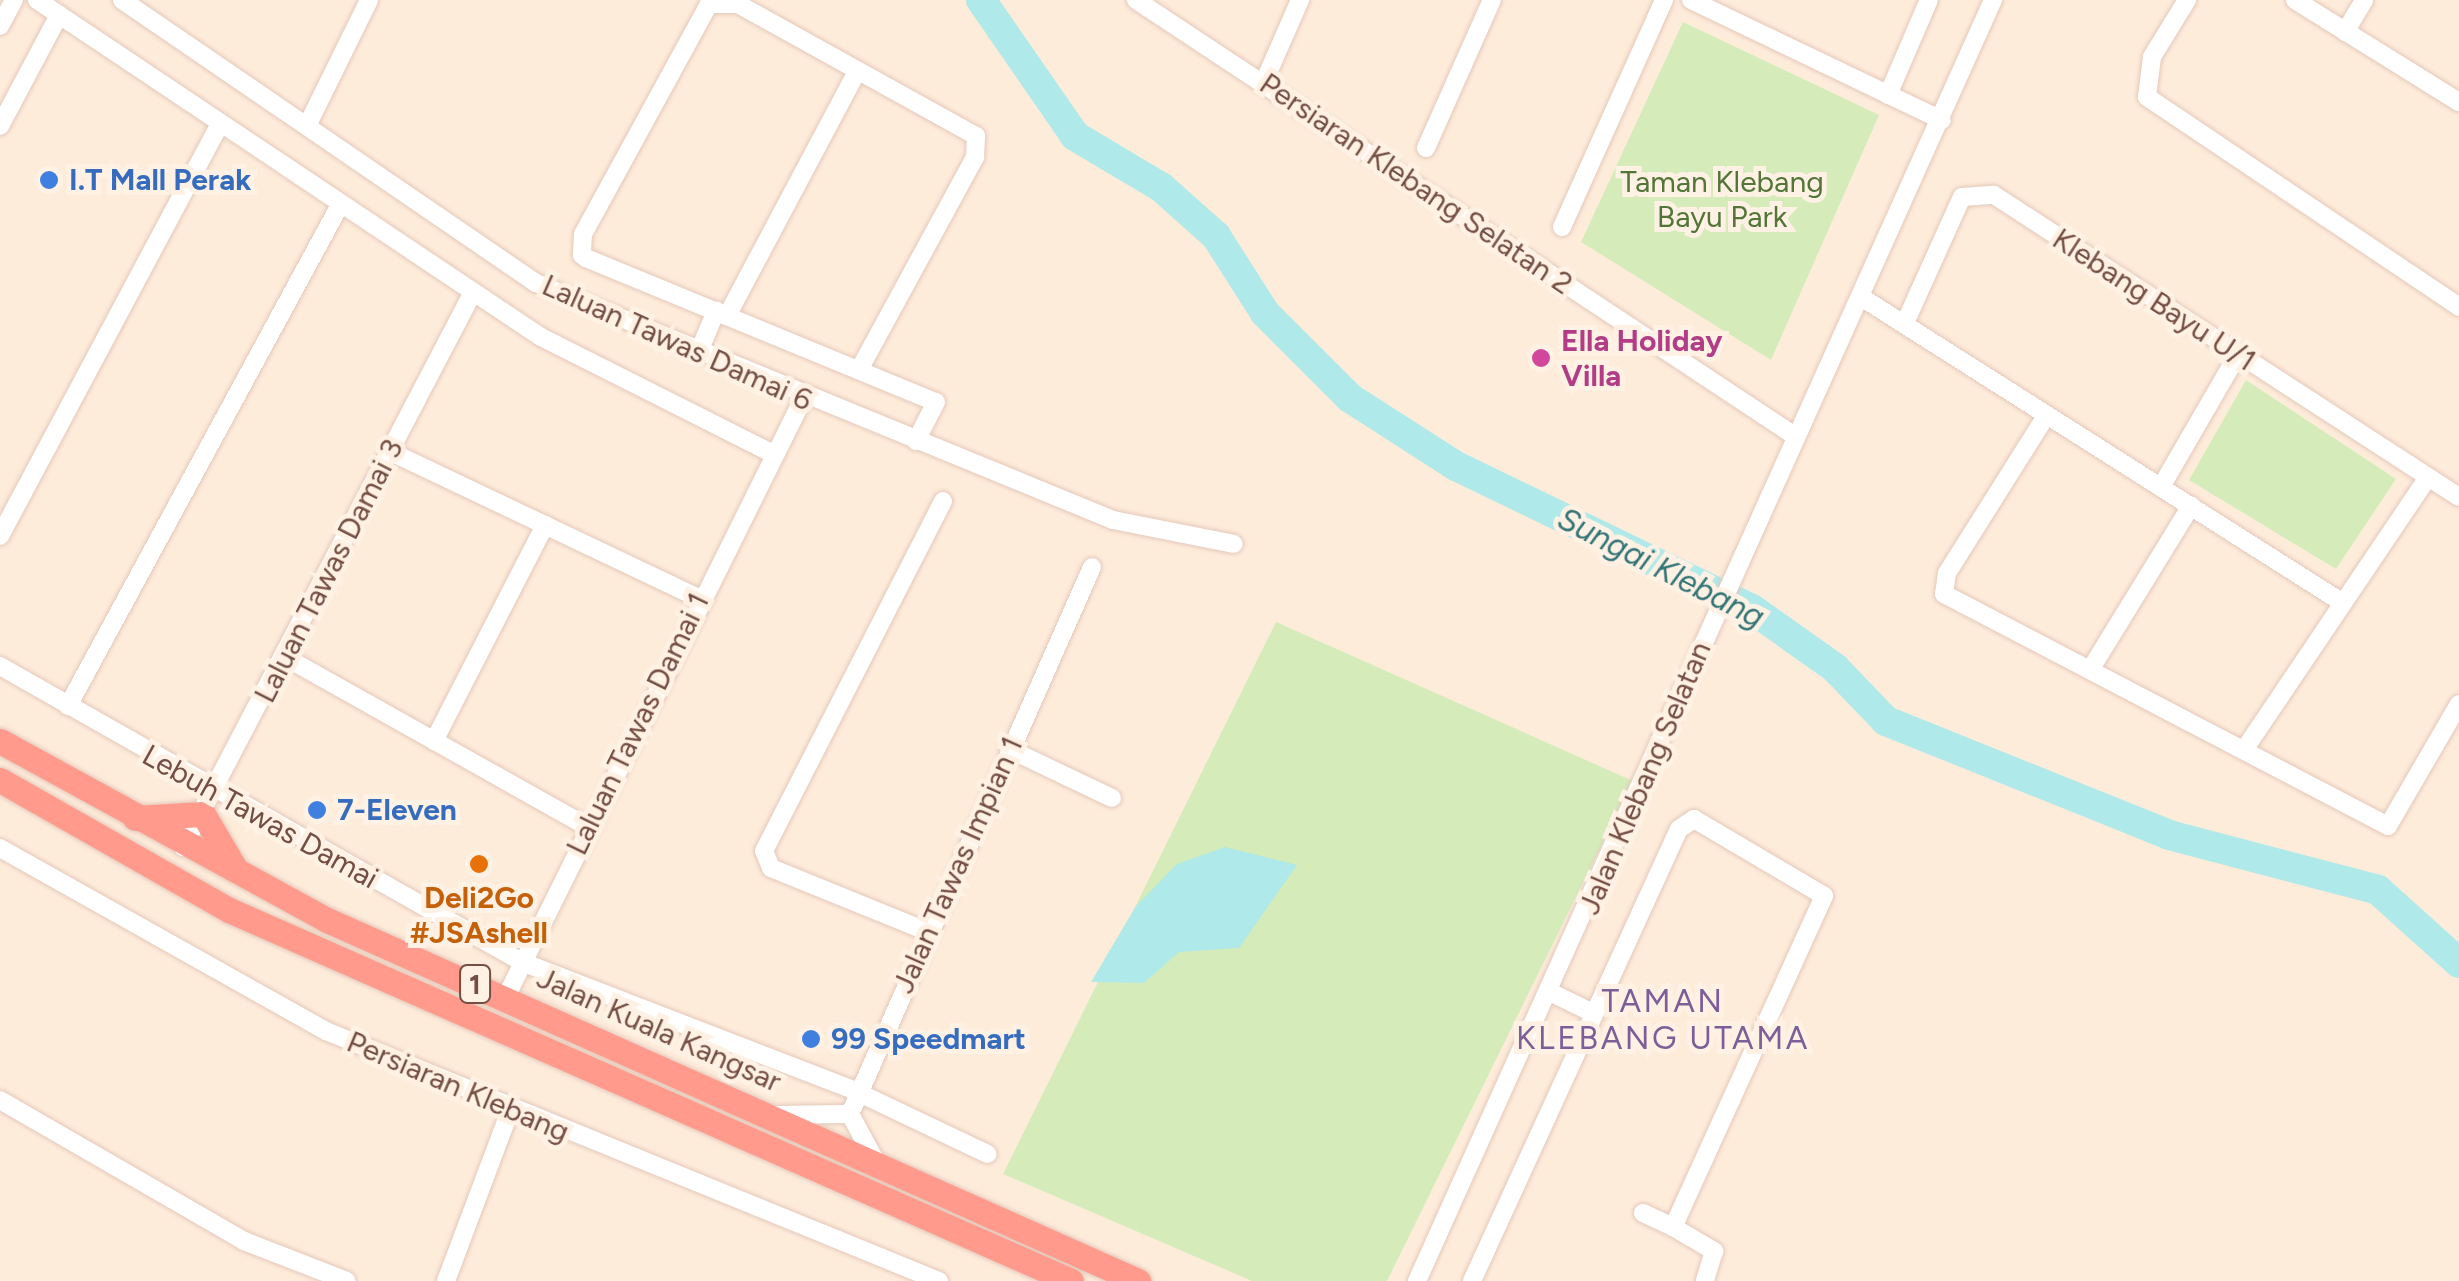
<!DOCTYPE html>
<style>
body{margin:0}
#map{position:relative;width:2459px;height:1281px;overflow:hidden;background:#feecdb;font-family:Figtree,sans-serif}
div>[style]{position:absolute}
.green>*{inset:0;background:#d5ecba}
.water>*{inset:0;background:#afe9e9}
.river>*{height:30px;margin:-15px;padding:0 15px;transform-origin:15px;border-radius:15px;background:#afe9e9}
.roads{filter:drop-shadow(0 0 2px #e4c8ba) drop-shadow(0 0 2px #e4c8ba)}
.minor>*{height:18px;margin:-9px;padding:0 9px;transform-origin:9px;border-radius:9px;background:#fff}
.highway>*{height:25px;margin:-12.5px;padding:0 12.5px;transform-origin:12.5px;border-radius:12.5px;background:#ff9a8c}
.dots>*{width:28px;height:28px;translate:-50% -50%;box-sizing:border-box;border:5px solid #fff1e4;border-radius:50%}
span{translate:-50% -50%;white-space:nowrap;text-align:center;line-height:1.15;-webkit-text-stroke:10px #fff1e4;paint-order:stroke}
.shield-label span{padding:2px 8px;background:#fff1e4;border:2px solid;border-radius:8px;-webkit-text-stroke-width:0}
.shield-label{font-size:28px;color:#754e43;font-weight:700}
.shop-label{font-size:30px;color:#366cbe;font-weight:700}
.left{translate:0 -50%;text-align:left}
.park-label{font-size:30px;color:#537638}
.street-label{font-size:30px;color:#754e43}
.hotel-label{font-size:30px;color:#b23c85;font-weight:700}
.food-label{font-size:30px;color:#c56008;font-weight:700}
.water-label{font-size:32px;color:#337476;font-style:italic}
.neighbourhood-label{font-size:32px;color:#7d5e99;letter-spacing:2.5px}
</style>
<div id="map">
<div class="green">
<div style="clip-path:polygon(1683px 22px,1879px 115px,1771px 360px,1581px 242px)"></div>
<div style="clip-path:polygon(2246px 380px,2396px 479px,2336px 569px,2189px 480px)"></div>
<div style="clip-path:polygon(1276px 622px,1633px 781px,1387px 1281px,1252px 1281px,1003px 1174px)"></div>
</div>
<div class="water">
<div style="clip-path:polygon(1225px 847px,1297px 865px,1239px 948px,1179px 952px,1144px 983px,1091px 982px,1136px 906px,1177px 864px)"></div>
</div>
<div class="river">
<div style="left:981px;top:0;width:165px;rotate:55.3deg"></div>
<div style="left:1075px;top:136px;width:100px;rotate:30.7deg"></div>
<div style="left:1161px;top:187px;width:74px;rotate:41.7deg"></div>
<div style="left:1216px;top:236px;width:91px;rotate:57.5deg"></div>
<div style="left:1265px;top:313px;width:120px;rotate:45deg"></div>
<div style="left:1350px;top:398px;width:126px;rotate:32.7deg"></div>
<div style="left:1456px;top:466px;width:329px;rotate:25.8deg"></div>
<div style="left:1752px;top:609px;width:102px;rotate:35.4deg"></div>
<div style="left:1835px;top:668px;width:74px;rotate:46.1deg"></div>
<div style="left:1886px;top:721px;width:305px;rotate:21.9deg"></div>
<div style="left:2169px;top:835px;width:216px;rotate:14.7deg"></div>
<div style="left:2378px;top:890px;width:109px;rotate:42deg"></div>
</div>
<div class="roads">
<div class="minor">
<div style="left:37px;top:0;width:606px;rotate:33.77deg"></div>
<div style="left:541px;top:337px;width:258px;rotate:26.7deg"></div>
<div style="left:122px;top:0;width:501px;rotate:34.36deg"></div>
<div style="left:536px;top:283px;width:624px;rotate:22.33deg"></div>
<div style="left:1113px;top:520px;width:123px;rotate:11.2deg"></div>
<div style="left:1136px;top:0;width:790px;rotate:33.49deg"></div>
<div style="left:1691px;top:0;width:278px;rotate:25.6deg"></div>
<div style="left:2187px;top:0;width:67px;rotate:121.6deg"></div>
<div style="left:2152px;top:57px;width:40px;rotate:97.1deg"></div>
<div style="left:2147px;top:97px;width:376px;rotate:33.9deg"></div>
<div style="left:2295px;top:0;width:193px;rotate:31.9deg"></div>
<div style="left:0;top:26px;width:30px;rotate:-62deg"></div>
<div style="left:2345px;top:32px;width:37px;rotate:-59deg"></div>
<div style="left:1264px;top:82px;width:90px;rotate:-66.3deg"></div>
<div style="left:1888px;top:95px;width:103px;rotate:-66.7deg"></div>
<div style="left:309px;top:122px;width:136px;rotate:-63.8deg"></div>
<div style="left:0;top:126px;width:126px;rotate:-62deg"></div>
<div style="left:1426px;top:148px;width:162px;rotate:-66deg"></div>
<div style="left:1562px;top:227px;width:249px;rotate:-65.8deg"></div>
<div style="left:1861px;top:297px;width:571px;rotate:32.41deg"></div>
<div style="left:727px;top:316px;width:277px;rotate:-62deg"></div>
<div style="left:1905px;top:323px;width:138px;rotate:-65.7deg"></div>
<div style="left:1962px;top:197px;width:32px;rotate:-4deg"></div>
<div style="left:1994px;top:195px;width:554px;rotate:33deg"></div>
<div style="left:698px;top:354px;width:47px;rotate:-67.3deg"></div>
<div style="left:859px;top:370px;width:243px;rotate:-61.4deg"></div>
<div style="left:975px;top:157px;width:21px;rotate:-87deg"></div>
<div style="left:976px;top:136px;width:272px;rotate:-151deg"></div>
<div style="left:738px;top:4px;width:29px;rotate:180deg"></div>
<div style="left:709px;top:4px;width:262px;rotate:118.7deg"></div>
<div style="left:583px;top:234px;width:21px;rotate:93deg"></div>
<div style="left:582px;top:255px;width:5px;rotate:37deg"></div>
<div style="left:586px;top:258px;width:378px;rotate:22.4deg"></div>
<div style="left:936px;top:402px;width:44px;rotate:117.1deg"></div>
<div style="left:2046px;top:416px;width:186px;rotate:122.2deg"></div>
<div style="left:1947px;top:573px;width:21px;rotate:98deg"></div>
<div style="left:1944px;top:594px;width:501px;rotate:27.59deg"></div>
<div style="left:2388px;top:826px;width:141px;rotate:-59.8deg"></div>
<div style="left:391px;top:452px;width:341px;rotate:25.4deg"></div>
<div style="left:2161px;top:487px;width:154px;rotate:-59.9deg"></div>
<div style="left:0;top:536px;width:467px;rotate:-61.9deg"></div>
<div style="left:285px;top:657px;width:347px;rotate:29.3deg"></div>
<div style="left:0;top:666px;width:600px;rotate:29.56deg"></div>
<div style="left:522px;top:962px;width:355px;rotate:21.1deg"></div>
<div style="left:853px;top:1090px;width:149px;rotate:25.4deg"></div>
<div style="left:2090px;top:670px;width:193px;rotate:-58.4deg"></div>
<div style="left:68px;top:706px;width:570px;rotate:-61.5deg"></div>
<div style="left:434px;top:741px;width:243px;rotate:-62.8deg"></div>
<div style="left:1009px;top:749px;width:114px;rotate:25.4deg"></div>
<div style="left:2244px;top:750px;width:329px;rotate:-56deg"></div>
<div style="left:183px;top:847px;width:624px;rotate:-62.41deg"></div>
<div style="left:0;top:848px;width:374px;rotate:29.3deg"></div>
<div style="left:326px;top:1031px;width:662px;rotate:22.19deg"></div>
<div style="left:926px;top:931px;width:167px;rotate:-157.9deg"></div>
<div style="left:771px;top:868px;width:18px;rotate:-112deg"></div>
<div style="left:764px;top:851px;width:393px;rotate:-62.9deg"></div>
<div style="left:1552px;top:993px;width:46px;rotate:26deg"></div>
<div style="left:506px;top:997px;width:668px;rotate:-63.59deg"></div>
<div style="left:0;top:1100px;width:282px;rotate:30deg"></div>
<div style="left:244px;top:1241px;width:110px;rotate:21.2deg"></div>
<div style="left:776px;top:1115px;width:74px;rotate:-0.8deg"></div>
<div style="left:876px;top:1162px;width:55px;rotate:-118.4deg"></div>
<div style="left:850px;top:1114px;width:598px;rotate:-66.13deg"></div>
<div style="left:1643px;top:1213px;width:33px;rotate:25deg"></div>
<div style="left:446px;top:1281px;width:182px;rotate:-69.4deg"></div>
<div style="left:1417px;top:1281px;width:1405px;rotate:-65.79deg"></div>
<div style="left:1472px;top:1281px;width:497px;rotate:-65.4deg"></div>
<div style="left:1679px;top:829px;width:18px;rotate:-34deg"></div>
<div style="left:1694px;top:819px;width:151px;rotate:30.6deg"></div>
<div style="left:1824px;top:896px;width:364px;rotate:114.5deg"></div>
<div style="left:1673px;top:1227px;width:48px;rotate:30.3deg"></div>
<div style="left:1714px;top:1251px;width:31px;rotate:107deg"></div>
</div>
<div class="highway">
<div style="left:0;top:741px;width:373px;rotate:28.7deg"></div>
<div style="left:327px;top:920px;width:888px;rotate:24deg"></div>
<div style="left:0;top:780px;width:263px;rotate:29.6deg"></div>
<div style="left:229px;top:910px;width:920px;rotate:23.78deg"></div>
<div style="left:135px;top:818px;width:68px;rotate:-3.4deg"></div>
<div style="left:203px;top:814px;width:65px;rotate:59.5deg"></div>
</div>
</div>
<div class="dots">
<div style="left:49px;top:180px;background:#3f7fe0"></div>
<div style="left:1541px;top:358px;background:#d1479c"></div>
<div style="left:317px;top:810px;background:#3f7fe0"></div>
<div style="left:479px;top:864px;background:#e8710a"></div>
<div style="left:811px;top:1039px;background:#3f7fe0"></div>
</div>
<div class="shield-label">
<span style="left:475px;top:984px">1</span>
</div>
<div class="shop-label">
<span class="left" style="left:69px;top:180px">I.T Mall Perak</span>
<span class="left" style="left:337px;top:810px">7-Eleven</span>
<span class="left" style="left:831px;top:1039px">99 Speedmart</span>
</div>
<div class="park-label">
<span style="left:1722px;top:199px">Taman Klebang<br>Bayu Park</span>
</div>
<div class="street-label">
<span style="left:1416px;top:184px;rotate:34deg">Persiaran Klebang Selatan 2</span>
<span style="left:2154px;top:300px;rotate:33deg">Klebang Bayu U/1</span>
<span style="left:677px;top:343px;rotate:24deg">Laluan Tawas Damai 6</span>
<span style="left:329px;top:571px;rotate:-63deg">Laluan Tawas Damai 3</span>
<span style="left:638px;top:724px;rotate:-64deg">Laluan Tawas Damai 1</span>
<span style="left:1645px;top:778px;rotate:-67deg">Jalan Klebang Selatan</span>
<span style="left:260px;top:817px;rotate:29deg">Lebuh Tawas Damai</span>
<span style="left:958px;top:865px;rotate:-66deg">Jalan Tawas Impian 1</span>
<span style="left:659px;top:1030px;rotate:24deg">Jalan Kuala Kangsar</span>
<span style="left:458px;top:1087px;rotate:23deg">Persiaran Klebang</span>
</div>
<div class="hotel-label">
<span class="left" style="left:1561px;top:358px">Ella Holiday<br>Villa</span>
</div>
<div class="food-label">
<span style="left:479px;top:915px">Deli2Go<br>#JSAshell</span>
</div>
<div class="water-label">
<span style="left:1661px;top:568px;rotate:27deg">Sungai Klebang</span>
</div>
<div class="neighbourhood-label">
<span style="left:1663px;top:1020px">TAMAN<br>KLEBANG UTAMA</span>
</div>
</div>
